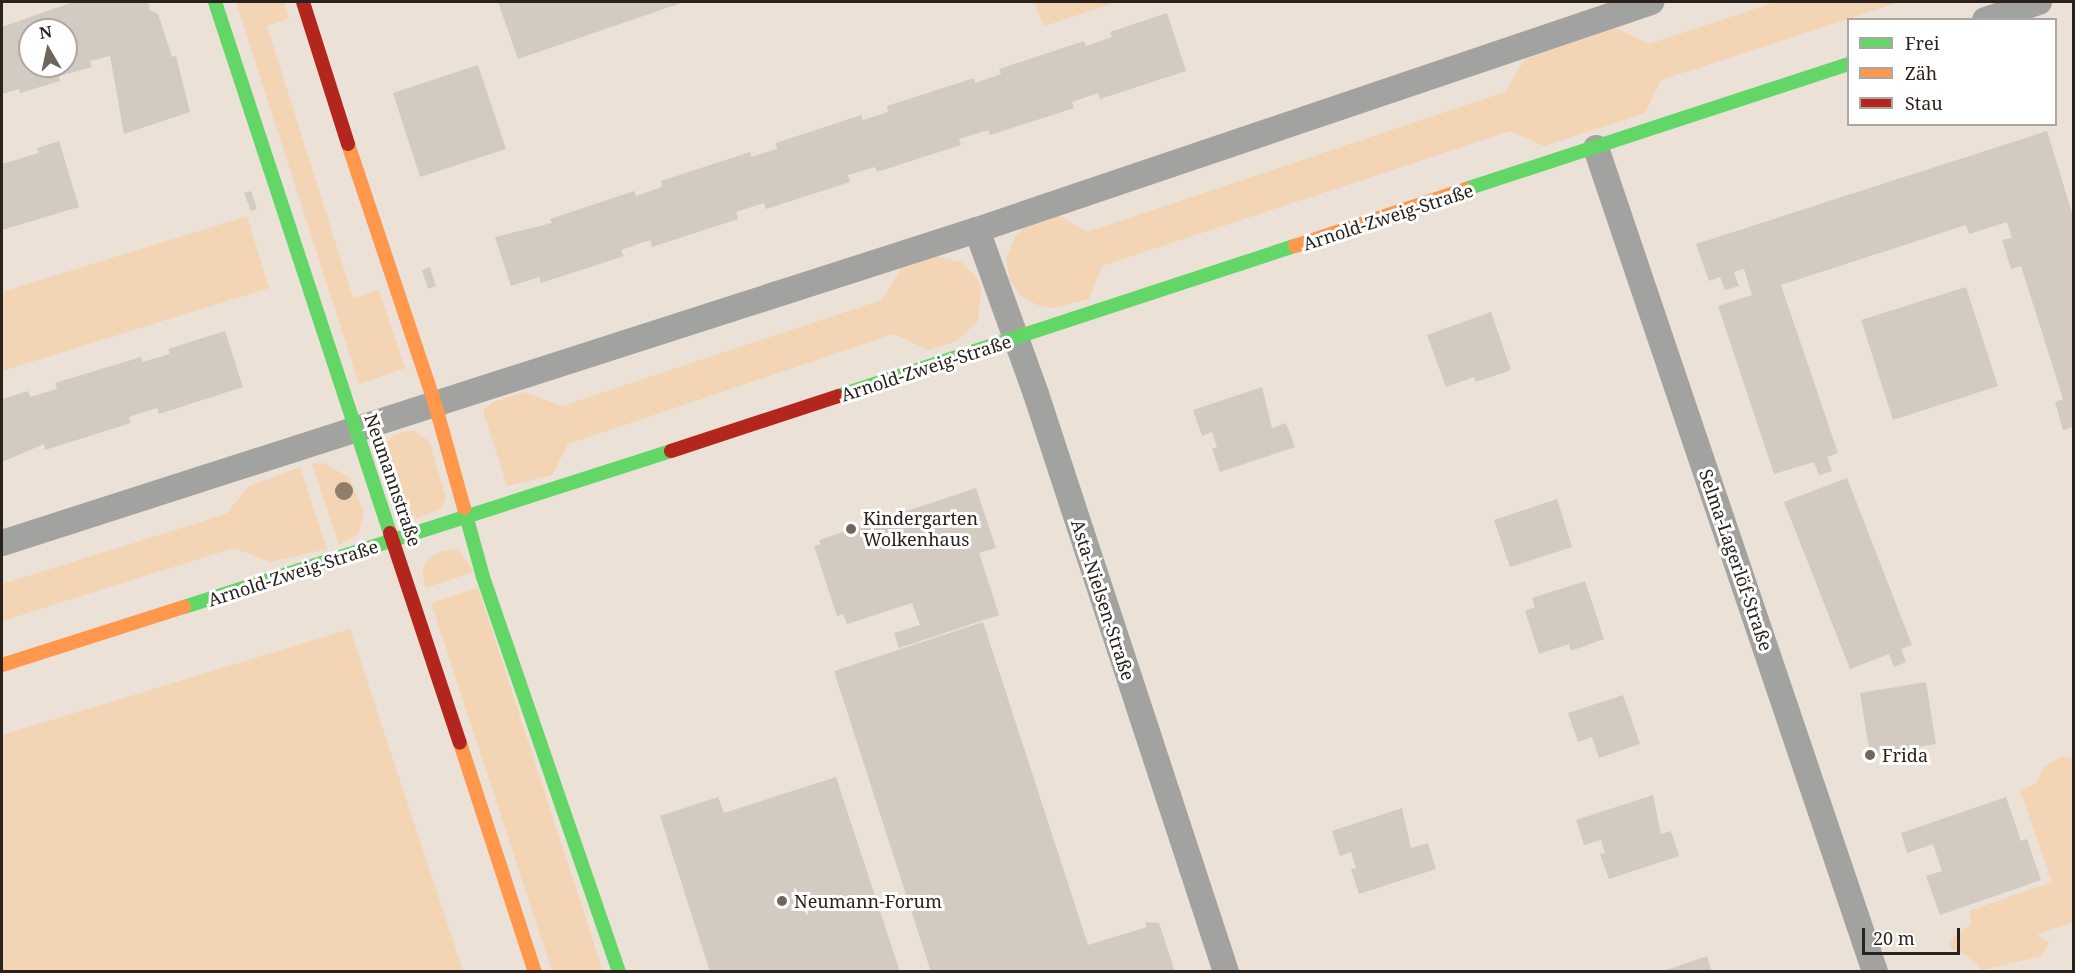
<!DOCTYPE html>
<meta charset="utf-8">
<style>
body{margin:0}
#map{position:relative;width:2075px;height:973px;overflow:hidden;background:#ece1d6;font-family:"Noto Serif",serif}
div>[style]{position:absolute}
.green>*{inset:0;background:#f3d4b4}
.building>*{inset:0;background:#d3cac2}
.street>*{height:26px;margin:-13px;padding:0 13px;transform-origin:13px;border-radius:13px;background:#a2a2a0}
.fast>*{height:14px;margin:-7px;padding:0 7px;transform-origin:7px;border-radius:7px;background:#63d668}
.slow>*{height:14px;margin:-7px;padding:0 7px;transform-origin:7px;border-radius:7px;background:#ff974d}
.jam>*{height:14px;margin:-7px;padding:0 7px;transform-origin:7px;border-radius:7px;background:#b3261e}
.trees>*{width:18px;height:18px;margin:-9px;border-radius:50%;background:#917d69}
.dots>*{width:16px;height:16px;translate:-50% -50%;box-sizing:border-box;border:3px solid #fff;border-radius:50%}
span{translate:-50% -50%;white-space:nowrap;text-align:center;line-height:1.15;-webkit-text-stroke:6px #fff;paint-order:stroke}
.street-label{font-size:18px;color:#2a221b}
.poi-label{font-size:18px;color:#2a221b}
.left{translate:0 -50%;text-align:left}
.frame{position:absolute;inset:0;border:3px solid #2a221b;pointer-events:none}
.legend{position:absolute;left:1847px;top:18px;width:210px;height:108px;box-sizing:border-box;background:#fff;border:2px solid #aaa7a4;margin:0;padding:8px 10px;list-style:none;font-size:18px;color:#2a221b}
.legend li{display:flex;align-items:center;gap:12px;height:30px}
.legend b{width:30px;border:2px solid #aaa7a4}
.north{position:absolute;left:18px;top:18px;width:60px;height:60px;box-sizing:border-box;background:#fff;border:2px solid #aaa7a4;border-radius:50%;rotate:351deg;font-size:16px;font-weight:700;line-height:24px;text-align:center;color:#2a221b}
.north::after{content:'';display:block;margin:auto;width:21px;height:27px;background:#6e655c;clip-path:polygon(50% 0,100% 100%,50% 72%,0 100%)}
.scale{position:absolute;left:1862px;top:928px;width:98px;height:27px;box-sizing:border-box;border:3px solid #2a221b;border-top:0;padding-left:8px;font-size:18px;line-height:21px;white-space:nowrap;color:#2a221b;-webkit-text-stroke:4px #fff;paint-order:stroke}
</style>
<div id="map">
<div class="green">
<div style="clip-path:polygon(236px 2px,284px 2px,289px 19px,267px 26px,353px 298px,379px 290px,405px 368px,359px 384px)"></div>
<div style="clip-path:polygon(1034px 2px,1117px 2px,1044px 26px)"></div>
<div style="clip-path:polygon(1776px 2px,1900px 2px,1661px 80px,1645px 113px,1544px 146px,1510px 131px,1102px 266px,1089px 299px,1054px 308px,1040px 306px,1022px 297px,1010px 280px,1006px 259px,1016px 235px,1025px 227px,1058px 215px,1087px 232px,1505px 92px,1525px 59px,1616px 28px,1649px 44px)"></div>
<div style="clip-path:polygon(247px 216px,269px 288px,2px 371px,2px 292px)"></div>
<div style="clip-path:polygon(936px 256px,961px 262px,976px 276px,981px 288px,978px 321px,957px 341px,928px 350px,894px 334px,568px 444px,552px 475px,507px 486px,483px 410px,494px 402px,525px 392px,562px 406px,882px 300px,902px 267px)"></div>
<div style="clip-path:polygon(413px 430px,429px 441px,446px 498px,441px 509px,417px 518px,401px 509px,384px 458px,387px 442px,394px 435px)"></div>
<div style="clip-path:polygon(323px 463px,349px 477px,364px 512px,358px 534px,339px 545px,312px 464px)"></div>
<div style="clip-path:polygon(300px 467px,327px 549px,270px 562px,234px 548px,2px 621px,2px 584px,226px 514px,249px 486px)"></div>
<div style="clip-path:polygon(459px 549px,473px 572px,426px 588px,422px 571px,428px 559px,442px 551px)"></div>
<div style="clip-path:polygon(478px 588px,603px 971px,552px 971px,431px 603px)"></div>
<div style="clip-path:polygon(350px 629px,463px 971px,2px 971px,2px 735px)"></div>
<div style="clip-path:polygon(2061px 757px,2073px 758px,2073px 923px,2037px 934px,2049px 942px,2042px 956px,1982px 970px,1966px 955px,1953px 950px,1949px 945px,1951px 939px,1971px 924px,1970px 911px,2052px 882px,2020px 790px,2036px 784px,2043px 767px)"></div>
</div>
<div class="building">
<div style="clip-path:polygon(evenodd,73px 2px,143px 2px,150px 5px,149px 9px,158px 14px,172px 57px,176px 56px,190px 112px,124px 134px,110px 56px,90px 61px,92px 67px,59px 76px,60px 81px,20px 93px,19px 89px,2px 94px,2px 27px,73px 2px,30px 30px,66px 30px,66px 66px,30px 66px,30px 30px)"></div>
<div style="clip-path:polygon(498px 2px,684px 2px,518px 59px)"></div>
<div style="clip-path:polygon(1167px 13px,1186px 71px,1100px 99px,1098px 93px,1072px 102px,1074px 108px,990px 135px,988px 130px,959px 139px,961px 145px,877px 172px,875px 167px,848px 175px,850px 182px,766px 209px,764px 203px,736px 212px,738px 219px,652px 247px,650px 240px,621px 250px,624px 256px,541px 283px,539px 277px,511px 286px,495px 237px,552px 223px,550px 219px,634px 191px,636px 196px,662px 187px,661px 181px,750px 152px,751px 157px,777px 149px,776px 143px,861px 115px,863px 120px,888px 112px,887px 106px,974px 78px,975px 83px,1001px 74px,999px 69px,1084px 41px,1086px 46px,1112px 37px,1110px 32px)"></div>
<div style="clip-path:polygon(478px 65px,506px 149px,420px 177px,393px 93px)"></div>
<div style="clip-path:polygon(2047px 131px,2073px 216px,2073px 427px,2063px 430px,2055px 402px,2063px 399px,2021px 266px,2011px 269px,2002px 240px,2012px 238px,2007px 222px,1969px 234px,1966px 225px,1781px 285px,1838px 453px,1827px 457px,1832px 471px,1823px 474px,1819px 475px,1814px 462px,1774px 474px,1718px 306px,1752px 295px,1744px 269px,1734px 272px,1739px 286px,1725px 290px,1720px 277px,1709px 281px,1696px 244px)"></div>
<div style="clip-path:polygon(59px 141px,79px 207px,2px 230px,2px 164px,39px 153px,37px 148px)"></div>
<div style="clip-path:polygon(251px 191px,257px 209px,251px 211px,244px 193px)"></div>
<div style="clip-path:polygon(430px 267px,436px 286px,428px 289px,422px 270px)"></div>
<div style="clip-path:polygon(1966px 287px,1998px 386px,1893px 420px,1861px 320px)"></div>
<div style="clip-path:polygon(1491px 312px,1511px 370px,1476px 382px,1474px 377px,1446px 387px,1427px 335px)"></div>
<div style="clip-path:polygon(225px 331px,243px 387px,159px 414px,157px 408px,129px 417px,131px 423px,45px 450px,44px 444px,2px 462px,2px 399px,28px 391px,30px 397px,57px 389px,55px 383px,141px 357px,142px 362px,170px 354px,168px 349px)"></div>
<div style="clip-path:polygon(1262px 387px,1272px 428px,1286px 423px,1295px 447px,1220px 472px,1212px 449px,1217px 447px,1212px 432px,1202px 436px,1193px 410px)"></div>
<div style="clip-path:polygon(1847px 478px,1912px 645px,1901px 649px,1906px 662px,1894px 667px,1889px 654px,1850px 669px,1784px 502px)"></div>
<div style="clip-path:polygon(976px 488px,996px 548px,979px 553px,999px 615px,899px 648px,894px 633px,920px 625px,912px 603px,847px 624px,843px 614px,837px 616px,814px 546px,821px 544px,819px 540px)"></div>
<div style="clip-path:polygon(1557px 499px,1572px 547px,1510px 567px,1494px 520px)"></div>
<div style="clip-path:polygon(1585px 581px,1604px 639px,1571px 651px,1569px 644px,1539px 654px,1525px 611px,1535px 607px,1532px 598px)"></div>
<div style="clip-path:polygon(983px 622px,1088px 945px,1147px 927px,1145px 922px,1159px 923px,1175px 972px,931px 972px,834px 671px)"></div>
<div style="clip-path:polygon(1926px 682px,1936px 744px,1870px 755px,1860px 693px)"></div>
<div style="clip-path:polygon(1623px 695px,1640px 744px,1599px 758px,1592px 737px,1578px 742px,1568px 713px)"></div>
<div style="clip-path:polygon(836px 777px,900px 972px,710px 972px,660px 816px,718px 797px,724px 813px)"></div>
<div style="clip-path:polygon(1653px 795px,1661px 834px,1671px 831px,1679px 856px,1609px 879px,1600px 854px,1605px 853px,1601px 840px,1584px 845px,1576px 820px)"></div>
<div style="clip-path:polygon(2006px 797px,2021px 841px,2027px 839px,2041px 880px,1940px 915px,1926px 876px,1942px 871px,1933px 844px,1907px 853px,1901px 833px)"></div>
<div style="clip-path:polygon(1402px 808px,1411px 848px,1428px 843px,1436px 869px,1359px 894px,1351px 869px,1356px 868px,1351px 852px,1340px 856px,1332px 831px)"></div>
<div style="clip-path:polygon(1707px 956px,1712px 972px,1663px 972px,1663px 971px)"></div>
</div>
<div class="street">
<div style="left:1985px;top:20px;width:57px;rotate:-18.4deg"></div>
<div style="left:1596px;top:148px;width:870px;rotate:71.29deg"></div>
<div style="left:977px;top:230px;width:174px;rotate:70.2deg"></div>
<div style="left:1036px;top:394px;width:608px;rotate:71.8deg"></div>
<div style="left:2px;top:543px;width:1024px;rotate:-17.8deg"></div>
<div style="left:977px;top:230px;width:712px;rotate:-18.69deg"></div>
</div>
<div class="fast">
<div style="left:215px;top:2px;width:559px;rotate:71.76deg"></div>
<div style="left:1466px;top:189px;width:402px;rotate:-18.1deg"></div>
<div style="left:838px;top:396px;width:481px;rotate:-18.2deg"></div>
<div style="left:464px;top:508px;width:72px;rotate:74.6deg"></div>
<div style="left:483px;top:577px;width:418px;rotate:71deg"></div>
<div style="left:184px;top:607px;width:511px;rotate:-17.76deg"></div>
</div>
<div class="slow">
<div style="left:348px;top:144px;width:274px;rotate:71.5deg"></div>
<div style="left:435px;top:404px;width:108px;rotate:74.4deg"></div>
<div style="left:1295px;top:246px;width:180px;rotate:-18.4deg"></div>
<div style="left:2px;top:665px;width:191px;rotate:-17.7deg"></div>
<div style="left:460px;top:743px;width:241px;rotate:71.9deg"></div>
</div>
<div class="jam">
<div style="left:303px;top:2px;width:149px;rotate:72.4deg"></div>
<div style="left:671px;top:451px;width:176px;rotate:-18.2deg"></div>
<div style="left:390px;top:533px;width:221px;rotate:71.6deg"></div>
</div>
<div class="trees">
<div style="left:344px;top:491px"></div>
</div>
<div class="dots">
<div style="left:851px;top:529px;background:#6e655c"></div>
<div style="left:1870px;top:755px;background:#6e655c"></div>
<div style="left:782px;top:901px;background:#6e655c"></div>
</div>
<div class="street-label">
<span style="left:1388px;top:217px;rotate:-18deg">Arnold-Zweig-Straße</span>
<span style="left:926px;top:368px;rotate:-18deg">Arnold-Zweig-Straße</span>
<span style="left:393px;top:480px;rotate:71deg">Neumannstraße</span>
<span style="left:1736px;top:560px;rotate:71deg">Selma-Lagerlöf-Straße</span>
<span style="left:293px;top:573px;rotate:-18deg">Arnold-Zweig-Straße</span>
<span style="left:1103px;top:600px;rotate:72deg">Asta-Nielsen-Straße</span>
</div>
<div class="poi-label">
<span class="left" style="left:863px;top:529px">Kindergarten<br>Wolkenhaus</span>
<span class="left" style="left:1882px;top:755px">Frida</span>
<span class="left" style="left:794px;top:901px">Neumann-Forum</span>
</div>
<div class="frame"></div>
<ul class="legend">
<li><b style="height:8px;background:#63d668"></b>Frei</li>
<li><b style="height:8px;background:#ff974d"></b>Zäh</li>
<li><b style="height:8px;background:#b3261e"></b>Stau</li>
</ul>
<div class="north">N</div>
<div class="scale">20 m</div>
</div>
